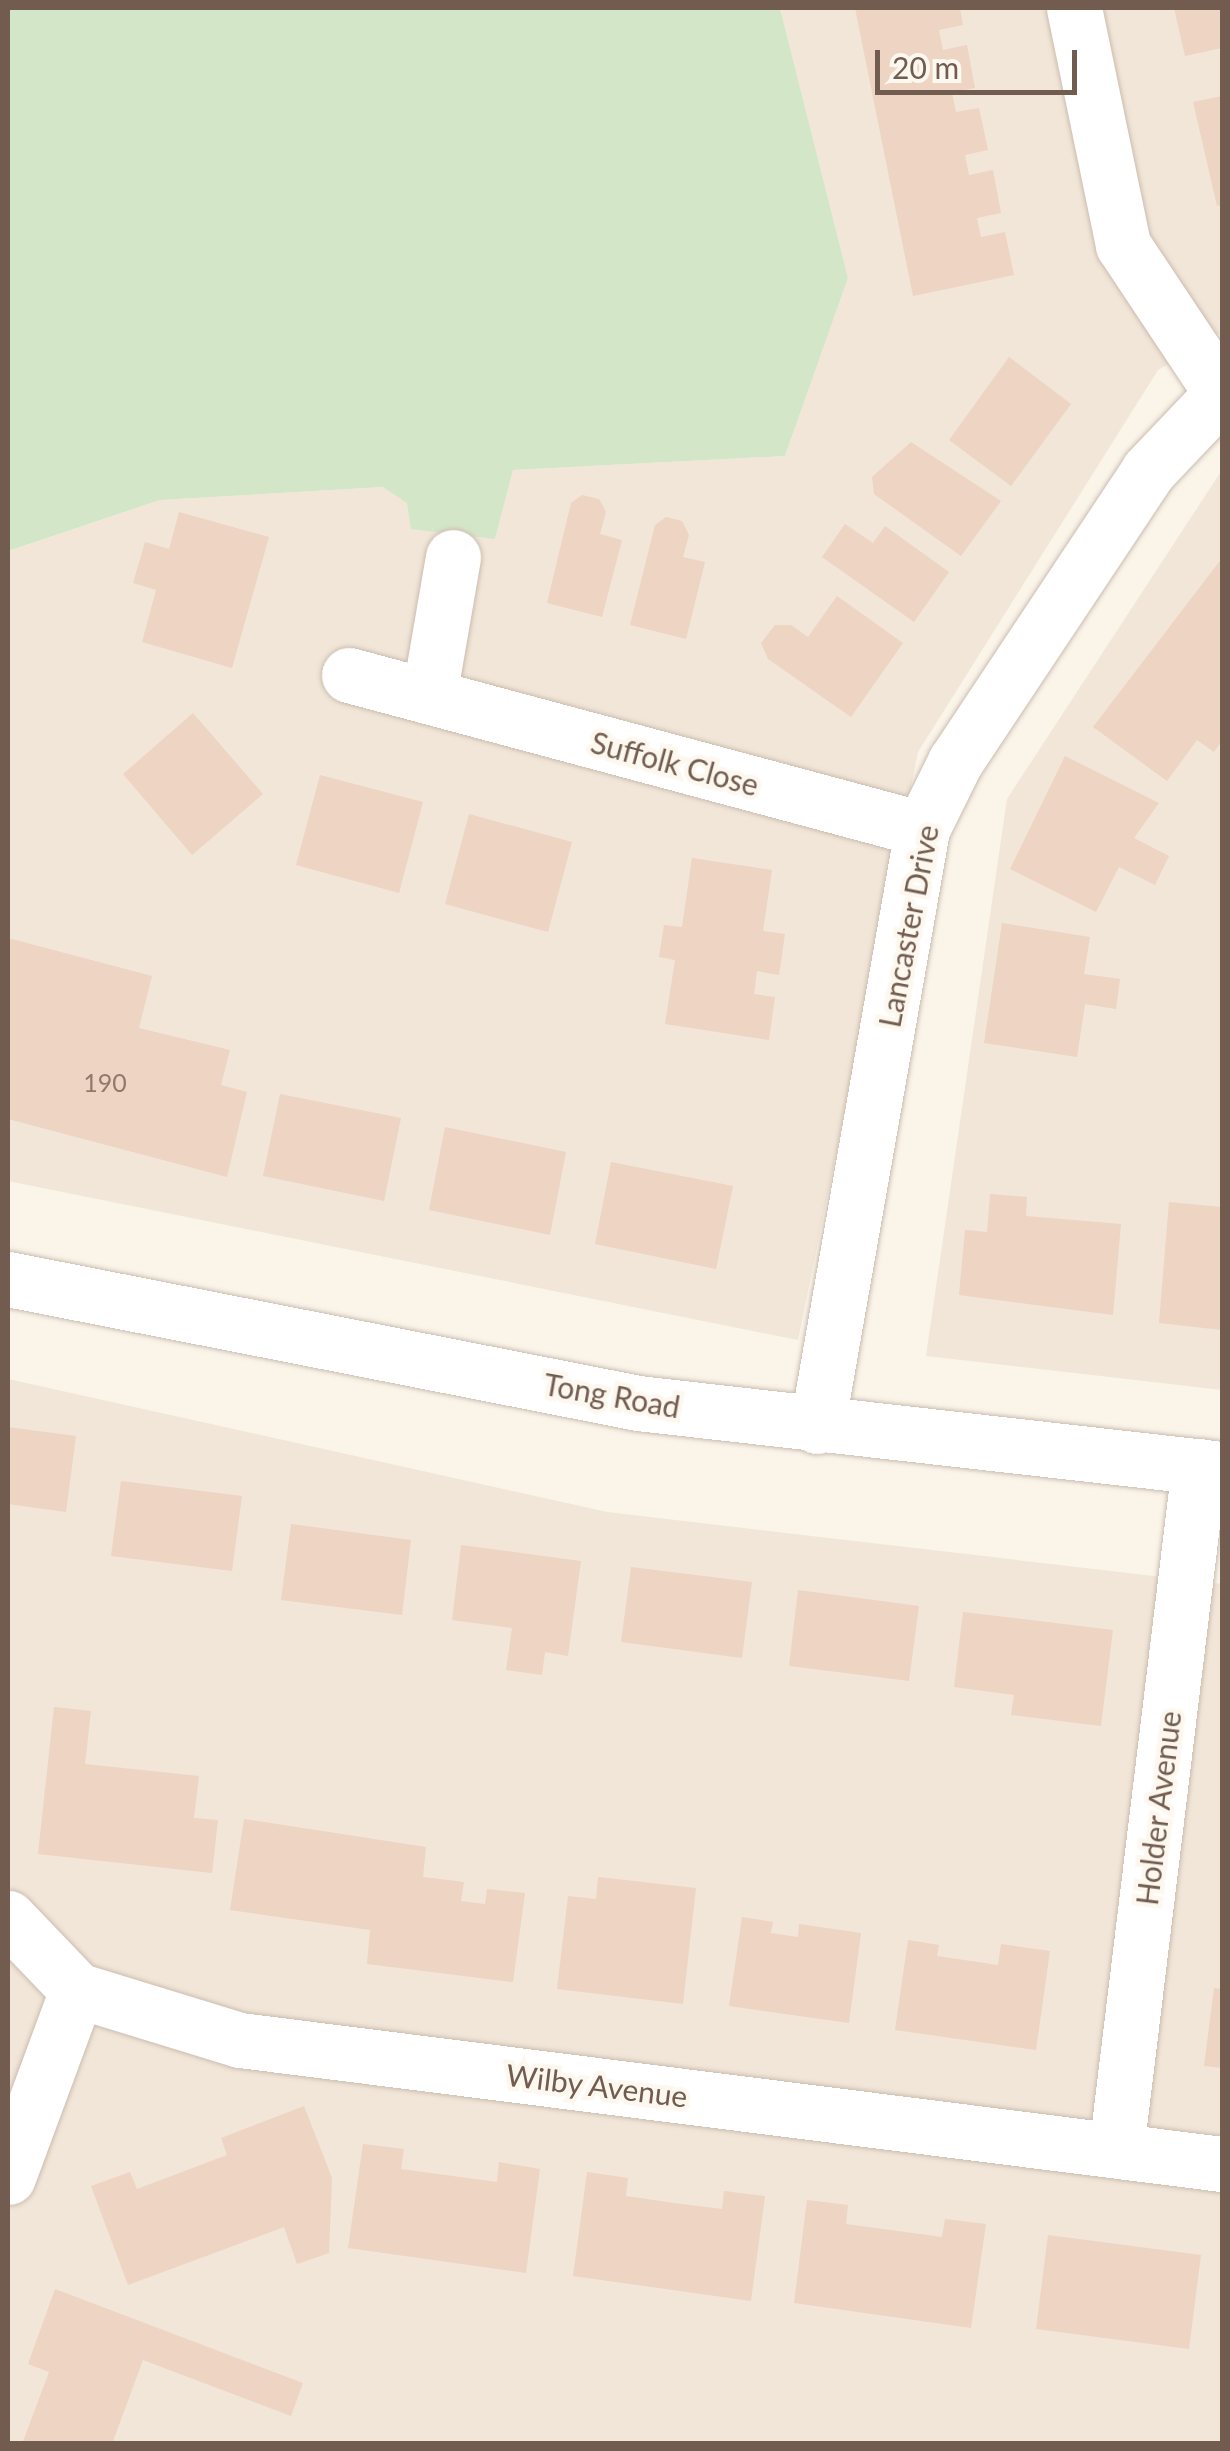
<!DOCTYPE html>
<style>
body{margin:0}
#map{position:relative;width:1230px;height:2451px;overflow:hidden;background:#faf4e9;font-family:Lato,sans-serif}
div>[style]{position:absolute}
.residential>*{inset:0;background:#f1e6d8}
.green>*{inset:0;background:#d4e6c8}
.building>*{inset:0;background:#edd4c3}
.roads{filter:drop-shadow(0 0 2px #cbbcb0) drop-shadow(0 0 2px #cbbcb0)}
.street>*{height:55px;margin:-27.5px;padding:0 27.5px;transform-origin:27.5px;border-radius:27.5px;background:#fff}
.secondary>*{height:55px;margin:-27.5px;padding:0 27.5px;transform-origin:27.5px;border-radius:27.5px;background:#fff}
span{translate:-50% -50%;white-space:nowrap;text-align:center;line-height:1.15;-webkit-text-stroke:9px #fdf8ef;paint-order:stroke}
.number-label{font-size:25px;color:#917a6c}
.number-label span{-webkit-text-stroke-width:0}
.street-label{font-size:30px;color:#725c4f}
.frame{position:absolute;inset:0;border:10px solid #725c4f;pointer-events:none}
.scale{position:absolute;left:875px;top:50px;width:202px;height:45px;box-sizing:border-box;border:5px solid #725c4f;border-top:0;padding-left:12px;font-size:30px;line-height:35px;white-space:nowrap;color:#725c4f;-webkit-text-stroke:8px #fdf8ef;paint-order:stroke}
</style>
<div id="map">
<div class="residential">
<div style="clip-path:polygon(780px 8px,1222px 8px,1222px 332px,1158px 370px,918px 752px,798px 1340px,8px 1181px,8px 551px,160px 500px,384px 487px,495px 539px,513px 470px,785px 456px,848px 278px)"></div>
<div style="clip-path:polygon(1222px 470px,1222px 1390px,926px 1356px,1007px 799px)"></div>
<div style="clip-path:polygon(8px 1379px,607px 1512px,1222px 1584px,1222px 2443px,8px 2444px)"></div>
</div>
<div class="green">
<div style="clip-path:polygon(8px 8px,780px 8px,848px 278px,785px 456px,513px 470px,495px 539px,411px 529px,407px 503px,383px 487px,160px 500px,8px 551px)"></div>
</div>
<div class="building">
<div style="clip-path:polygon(855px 8px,960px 8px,963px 25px,939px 30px,943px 50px,967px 45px,975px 88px,952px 92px,956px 112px,979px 108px,988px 150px,965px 155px,969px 175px,993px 170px,1001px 213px,977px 218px,981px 237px,1005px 232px,1014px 275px,913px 296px)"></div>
<div style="clip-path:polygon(1174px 8px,1222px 8px,1222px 48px,1185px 56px)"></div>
<div style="clip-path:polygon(1222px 96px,1222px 205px,1217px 206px,1193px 102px)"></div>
<div style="clip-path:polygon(1009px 357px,1071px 404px,1011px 486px,949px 440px)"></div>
<div style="clip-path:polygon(911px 442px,1001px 501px,961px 556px,874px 494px,872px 477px)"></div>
<div style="clip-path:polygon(582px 495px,599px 499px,606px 512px,600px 534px,622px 540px,602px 617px,547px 603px,571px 503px)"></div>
<div style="clip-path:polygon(179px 512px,269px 537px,232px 668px,142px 642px,156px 590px,133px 583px,145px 542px,169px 549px)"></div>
<div style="clip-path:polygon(666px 517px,682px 521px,689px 535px,683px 557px,705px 562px,686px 639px,630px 625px,655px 525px)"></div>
<div style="clip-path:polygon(845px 524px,873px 543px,885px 526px,949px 572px,914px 622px,822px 557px)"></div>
<div style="clip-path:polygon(1222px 558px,1222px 741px,1214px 752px,1197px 740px,1167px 781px,1093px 727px)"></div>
<div style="clip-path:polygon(837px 596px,903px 643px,851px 717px,768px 659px,761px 643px,775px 625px,791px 625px,808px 637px)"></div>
<div style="clip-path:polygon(193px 713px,263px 794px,192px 855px,123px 774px)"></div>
<div style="clip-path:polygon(1065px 756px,1159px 803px,1134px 838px,1169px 856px,1155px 885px,1119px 867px,1096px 912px,1010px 869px)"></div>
<div style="clip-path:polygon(320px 775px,423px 802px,399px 893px,296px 865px)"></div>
<div style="clip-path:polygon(469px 814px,572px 842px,548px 932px,445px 904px)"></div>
<div style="clip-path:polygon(692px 858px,772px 870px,763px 931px,785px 934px,779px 975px,757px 971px,754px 994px,775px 997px,769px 1040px,665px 1024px,675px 960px,659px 957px,664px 925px,682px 927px)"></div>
<div style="clip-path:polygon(1002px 923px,1090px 937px,1084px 974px,1120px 979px,1116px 1009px,1085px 1004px,1077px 1057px,984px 1043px)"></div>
<div style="clip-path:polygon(8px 938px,152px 976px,139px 1028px,230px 1050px,221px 1085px,247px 1092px,227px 1177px,8px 1119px)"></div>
<div style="clip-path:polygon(280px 1094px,401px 1118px,384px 1201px,263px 1176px)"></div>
<div style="clip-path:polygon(445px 1127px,566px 1152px,550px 1235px,429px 1210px)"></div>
<div style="clip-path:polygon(611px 1162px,733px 1186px,716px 1269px,595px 1244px)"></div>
<div style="clip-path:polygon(990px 1194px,1027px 1197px,1026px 1216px,1121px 1224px,1113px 1315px,959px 1295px,965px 1230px,987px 1232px)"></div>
<div style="clip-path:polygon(1169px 1202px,1222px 1207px,1222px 1330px,1159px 1323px)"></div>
<div style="clip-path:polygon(8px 1427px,76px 1436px,66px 1512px,8px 1504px)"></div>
<div style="clip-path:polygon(121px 1481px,242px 1496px,232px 1571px,111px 1556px)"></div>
<div style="clip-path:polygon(291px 1524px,411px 1540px,402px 1615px,281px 1600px)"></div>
<div style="clip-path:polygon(461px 1545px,581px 1561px,568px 1656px,545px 1652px,542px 1675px,506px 1670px,512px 1628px,452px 1620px)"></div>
<div style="clip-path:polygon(631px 1567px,752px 1582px,742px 1658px,621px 1642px)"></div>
<div style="clip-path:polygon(798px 1590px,919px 1606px,909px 1681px,789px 1666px)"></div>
<div style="clip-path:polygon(963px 1612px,1113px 1630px,1101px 1726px,1011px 1715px,1014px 1695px,954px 1687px)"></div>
<div style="clip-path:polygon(54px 1707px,91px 1711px,85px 1764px,199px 1776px,194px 1818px,218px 1820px,212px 1873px,38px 1854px)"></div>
<div style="clip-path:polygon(244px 1819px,426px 1847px,423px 1877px,464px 1882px,461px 1901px,485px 1904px,487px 1889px,525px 1893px,513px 1982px,367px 1964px,370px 1930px,230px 1910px)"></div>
<div style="clip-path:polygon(598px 1877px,696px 1888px,683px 2004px,557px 1989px,568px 1896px,596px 1899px)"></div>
<div style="clip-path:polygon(742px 1917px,773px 1922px,771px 1933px,798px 1937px,799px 1924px,861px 1933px,849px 2023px,729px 2006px)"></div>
<div style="clip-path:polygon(908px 1940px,939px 1945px,937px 1956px,998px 1965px,1001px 1944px,1050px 1951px,1036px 2050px,895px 2030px)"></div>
<div style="clip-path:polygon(1214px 1988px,1222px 1989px,1222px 2068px,1204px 2066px)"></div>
<div style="clip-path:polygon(304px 2106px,332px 2178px,329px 2253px,297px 2264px,284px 2227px,128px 2285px,91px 2186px,130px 2172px,137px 2189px,227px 2155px,221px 2138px)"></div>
<div style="clip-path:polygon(363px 2144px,404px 2149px,401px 2169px,497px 2182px,499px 2162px,540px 2169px,526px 2273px,348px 2248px)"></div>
<div style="clip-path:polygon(587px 2172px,628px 2178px,626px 2196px,674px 2203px,722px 2209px,724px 2191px,765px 2196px,751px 2301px,573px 2276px)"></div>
<div style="clip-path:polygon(807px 2200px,848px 2205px,846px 2224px,942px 2237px,945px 2219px,986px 2224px,971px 2328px,794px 2303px)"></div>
<div style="clip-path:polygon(1048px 2235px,1201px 2255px,1189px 2349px,1036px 2329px)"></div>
<div style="clip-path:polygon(55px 2289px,303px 2383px,291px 2416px,143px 2360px,112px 2444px,22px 2444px,49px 2372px,28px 2364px)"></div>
</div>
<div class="roads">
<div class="street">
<div style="left:1074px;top:8px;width:242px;rotate:78.3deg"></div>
<div style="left:1123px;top:245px;width:179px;rotate:56.4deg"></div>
<div style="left:349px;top:675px;width:593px;rotate:15.04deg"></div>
<div style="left:429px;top:696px;width:141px;rotate:-80.2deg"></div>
<div style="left:817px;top:1426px;width:606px;rotate:-80.02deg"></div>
<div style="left:922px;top:829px;width:75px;rotate:-63.8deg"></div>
<div style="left:955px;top:762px;width:349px;rotate:-56.4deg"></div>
<div style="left:1148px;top:471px;width:108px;rotate:-46.5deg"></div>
<div style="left:8px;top:1918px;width:100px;rotate:46.2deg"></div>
<div style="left:77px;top:1990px;width:170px;rotate:17.1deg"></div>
<div style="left:240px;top:2040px;width:990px;rotate:7.2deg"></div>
<div style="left:1116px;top:2150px;width:689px;rotate:-83.08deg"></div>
<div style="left:8px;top:2177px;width:199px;rotate:-69.7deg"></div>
</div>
<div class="secondary">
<div style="left:8px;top:1279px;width:642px;rotate:11.13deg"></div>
<div style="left:638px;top:1403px;width:588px;rotate:6.45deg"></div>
</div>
</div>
<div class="number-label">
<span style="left:105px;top:1082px">190</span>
</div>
<div class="street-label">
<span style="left:675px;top:763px;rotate:15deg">Suffolk Close</span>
<span style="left:908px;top:926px;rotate:-79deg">Lancaster Drive</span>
<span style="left:612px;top:1395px;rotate:10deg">Tong Road</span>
<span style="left:1158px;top:1808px;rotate:-83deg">Holder Avenue</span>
<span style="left:597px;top:2085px;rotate:7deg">Wilby Avenue</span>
</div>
<div class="frame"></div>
<div class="scale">20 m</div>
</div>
